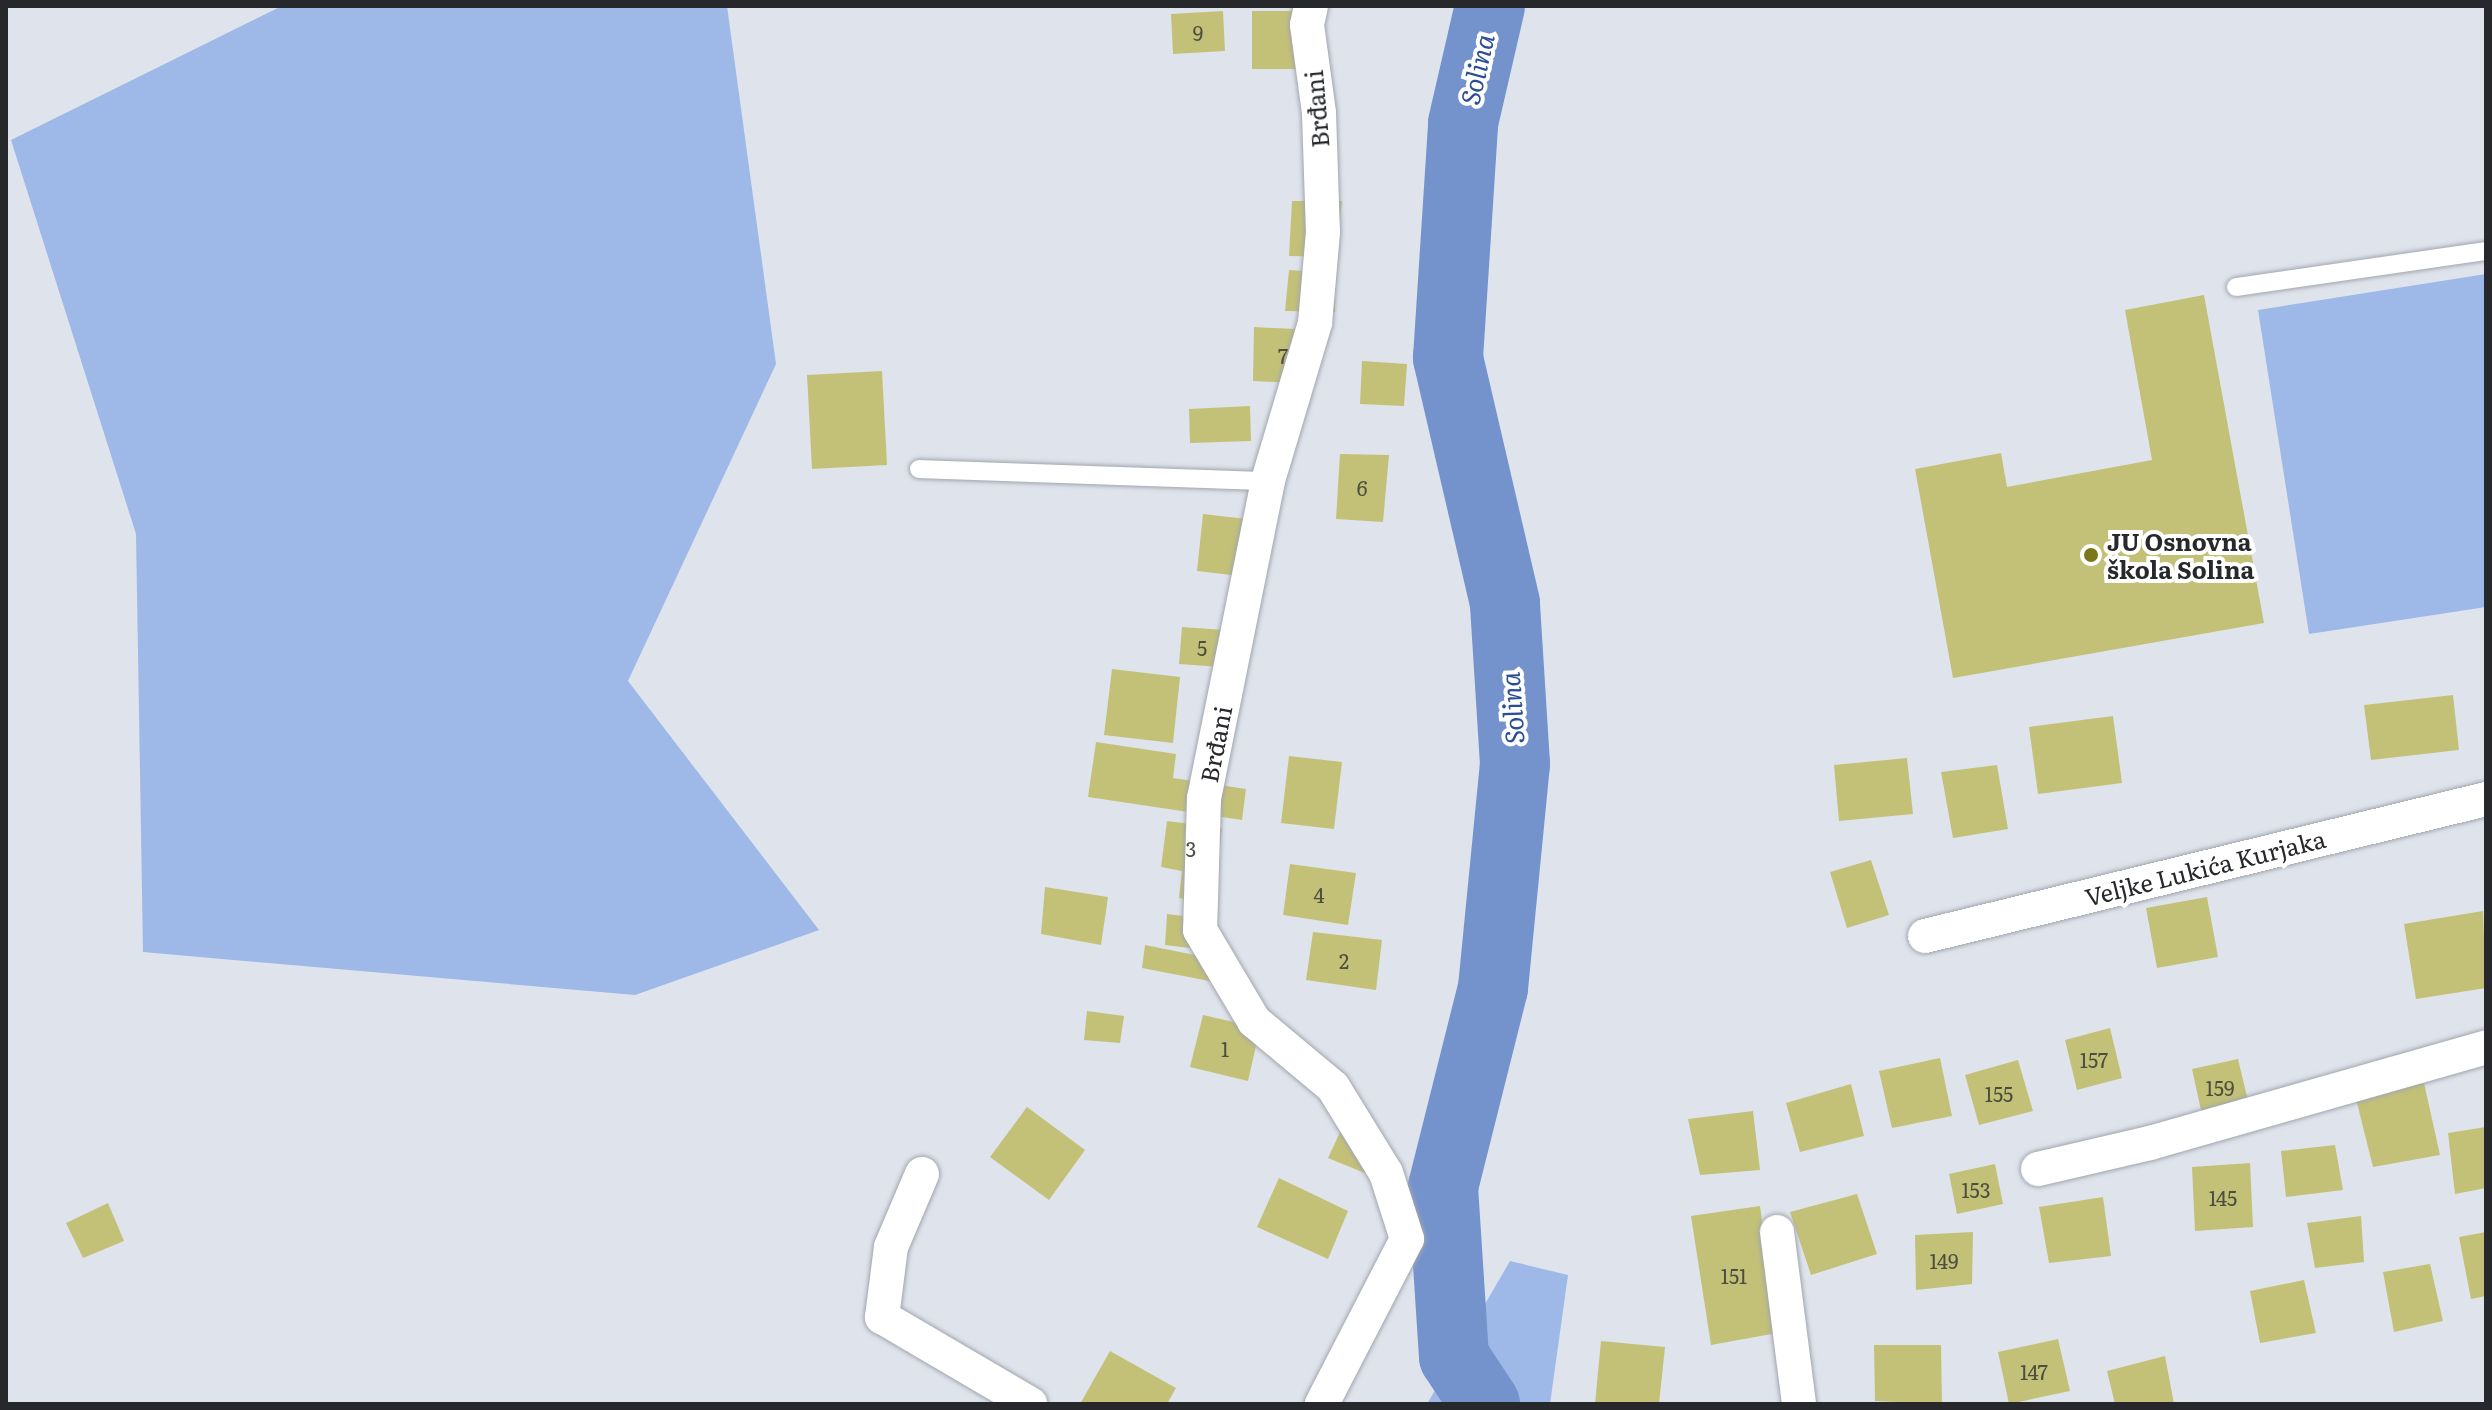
<!DOCTYPE html>
<meta charset="utf-8">
<style>
body{margin:0}
#map{position:relative;width:2492px;height:1410px;overflow:hidden;background:#dfe4ec;font-family:Literata,serif}
div>[style]{position:absolute}
.green>*{inset:0;background:#9eb8e8}
.river>*{height:70px;margin:-35px;padding:0 35px;transform-origin:35px;border-radius:35px;background:#7493cd}
.building>*{inset:0;background:#c3c178}
.roads{filter:drop-shadow(0 0 2px #a1a5ad) drop-shadow(0 0 2px #a1a5ad)}
.service>*{height:18px;margin:-9px;padding:0 9px;transform-origin:9px;border-radius:9px;background:#fff}
.minor>*{height:34px;margin:-17px;padding:0 17px;transform-origin:17px;border-radius:17px;background:#fff}
.dots>*{width:22px;height:22px;translate:-50% -50%;box-sizing:border-box;border:4px solid #fff;border-radius:50%}
span{translate:-50% -50%;white-space:nowrap;text-align:center;line-height:1.15;-webkit-text-stroke:8px #fff;paint-order:stroke}
.number-label{font-size:20px;color:#4d4e3e}
.number-label span{-webkit-text-stroke-width:0}
.street-label{font-size:24px;color:#26282b}
.poi-label{font-size:24px;color:#26282b;font-weight:700}
.left{translate:0 -50%;text-align:left}
.water-label{font-size:26px;color:#2a4d94;font-style:italic}
.frame{position:absolute;inset:0;border:8px solid #26282b;pointer-events:none}
</style>
<div id="map">
<div class="green">
<div style="clip-path:polygon(282px 6px,727px 6px,776px 364px,628px 681px,819px 930px,635px 995px,143px 952px,136px 534px,11px 140px)"></div>
<div style="clip-path:polygon(2486px 274px,2486px 607px,2309px 634px,2258px 310px)"></div>
<div style="clip-path:polygon(1510px 1261px,1568px 1275px,1550px 1404px,1427px 1404px)"></div>
</div>
<div class="river">
<div style="left:1485px;top:1404px;width:56px;rotate:-123.4deg"></div>
<div style="left:1454px;top:1357px;width:170px;rotate:-93.7deg"></div>
<div style="left:1443px;top:1187px;width:205px;rotate:-75.9deg"></div>
<div style="left:1493px;top:988px;width:225px;rotate:-84.4deg"></div>
<div style="left:1515px;top:764px;width:161px;rotate:-93.6deg"></div>
<div style="left:1505px;top:603px;width:252px;rotate:-103.1deg"></div>
<div style="left:1448px;top:358px;width:235px;rotate:-86.3deg"></div>
<div style="left:1463px;top:123px;width:120px;rotate:-77deg"></div>
</div>
<div class="building">
<div style="clip-path:polygon(1223px 11px,1225px 51px,1173px 54px,1171px 14px)"></div>
<div style="clip-path:polygon(1252px 11px,1310px 11px,1310px 69px,1252px 69px)"></div>
<div style="clip-path:polygon(1292px 201px,1342px 201px,1336px 257px,1289px 256px)"></div>
<div style="clip-path:polygon(1289px 270px,1335px 273px,1335px 312px,1285px 311px)"></div>
<div style="clip-path:polygon(2204px 295px,2264px 623px,1953px 678px,1915px 469px,2001px 453px,2007px 487px,2152px 460px,2125px 310px)"></div>
<div style="clip-path:polygon(1254px 327px,1313px 330px,1314px 384px,1253px 381px)"></div>
<div style="clip-path:polygon(1362px 361px,1407px 364px,1404px 406px,1360px 404px)"></div>
<div style="clip-path:polygon(882px 371px,887px 465px,812px 469px,807px 375px)"></div>
<div style="clip-path:polygon(1250px 406px,1251px 441px,1190px 443px,1189px 409px)"></div>
<div style="clip-path:polygon(1340px 454px,1389px 455px,1383px 522px,1336px 519px)"></div>
<div style="clip-path:polygon(1203px 514px,1264px 521px,1258px 578px,1197px 571px)"></div>
<div style="clip-path:polygon(1182px 627px,1224px 630px,1221px 667px,1179px 664px)"></div>
<div style="clip-path:polygon(1112px 669px,1180px 677px,1173px 743px,1104px 735px)"></div>
<div style="clip-path:polygon(2453px 695px,2459px 750px,2371px 760px,2364px 705px)"></div>
<div style="clip-path:polygon(2113px 716px,2122px 783px,2038px 794px,2029px 727px)"></div>
<div style="clip-path:polygon(1096px 742px,1176px 754px,1173px 778px,1246px 789px,1242px 820px,1088px 797px)"></div>
<div style="clip-path:polygon(1289px 756px,1342px 762px,1334px 829px,1281px 823px)"></div>
<div style="clip-path:polygon(1907px 758px,1913px 814px,1839px 821px,1834px 765px)"></div>
<div style="clip-path:polygon(1997px 765px,2008px 829px,1953px 838px,1941px 772px)"></div>
<div style="clip-path:polygon(1167px 821px,1222px 828px,1213px 903px,1179px 898px,1182px 871px,1161px 867px)"></div>
<div style="clip-path:polygon(1871px 860px,1889px 915px,1847px 928px,1830px 872px)"></div>
<div style="clip-path:polygon(1290px 864px,1356px 873px,1348px 925px,1283px 915px)"></div>
<div style="clip-path:polygon(1045px 887px,1108px 897px,1101px 945px,1041px 934px)"></div>
<div style="clip-path:polygon(2207px 897px,2218px 957px,2157px 968px,2146px 908px)"></div>
<div style="clip-path:polygon(2483px 911px,2486px 988px,2416px 999px,2404px 924px)"></div>
<div style="clip-path:polygon(1167px 914px,1207px 919px,1207px 950px,1165px 945px)"></div>
<div style="clip-path:polygon(1313px 932px,1382px 940px,1376px 990px,1306px 980px)"></div>
<div style="clip-path:polygon(1145px 945px,1240px 964px,1235px 986px,1142px 968px)"></div>
<div style="clip-path:polygon(1087px 1011px,1124px 1016px,1120px 1043px,1084px 1040px)"></div>
<div style="clip-path:polygon(1203px 1015px,1260px 1028px,1248px 1081px,1190px 1067px)"></div>
<div style="clip-path:polygon(2110px 1028px,2122px 1078px,2077px 1090px,2065px 1040px)"></div>
<div style="clip-path:polygon(1940px 1058px,1952px 1116px,1892px 1128px,1879px 1071px)"></div>
<div style="clip-path:polygon(2238px 1059px,2249px 1105px,2202px 1115px,2192px 1069px)"></div>
<div style="clip-path:polygon(2018px 1060px,2033px 1111px,1979px 1125px,1965px 1075px)"></div>
<div style="clip-path:polygon(2424px 1083px,2440px 1155px,2373px 1167px,2355px 1095px)"></div>
<div style="clip-path:polygon(1851px 1084px,1864px 1136px,1800px 1152px,1786px 1103px)"></div>
<div style="clip-path:polygon(1027px 1107px,1085px 1150px,1049px 1200px,990px 1157px)"></div>
<div style="clip-path:polygon(1753px 1111px,1760px 1170px,1700px 1175px,1688px 1119px)"></div>
<div style="clip-path:polygon(2486px 1127px,2486px 1188px,2455px 1194px,2448px 1133px)"></div>
<div style="clip-path:polygon(1342px 1128px,1372px 1176px,1328px 1158px)"></div>
<div style="clip-path:polygon(2335px 1145px,2343px 1190px,2286px 1197px,2281px 1151px)"></div>
<div style="clip-path:polygon(2250px 1163px,2253px 1227px,2195px 1231px,2192px 1167px)"></div>
<div style="clip-path:polygon(1995px 1164px,2003px 1204px,1957px 1214px,1949px 1174px)"></div>
<div style="clip-path:polygon(1279px 1178px,1348px 1211px,1328px 1259px,1257px 1227px)"></div>
<div style="clip-path:polygon(1857px 1194px,1877px 1254px,1811px 1275px,1790px 1212px)"></div>
<div style="clip-path:polygon(2103px 1197px,2111px 1256px,2049px 1263px,2039px 1207px)"></div>
<div style="clip-path:polygon(108px 1203px,124px 1241px,83px 1258px,66px 1223px)"></div>
<div style="clip-path:polygon(1760px 1206px,1777px 1333px,1711px 1345px,1691px 1216px)"></div>
<div style="clip-path:polygon(2361px 1216px,2364px 1262px,2315px 1268px,2307px 1223px)"></div>
<div style="clip-path:polygon(1973px 1232px,1972px 1284px,1916px 1290px,1915px 1235px)"></div>
<div style="clip-path:polygon(2486px 1232px,2486px 1296px,2471px 1299px,2459px 1237px)"></div>
<div style="clip-path:polygon(2430px 1264px,2443px 1321px,2394px 1332px,2383px 1272px)"></div>
<div style="clip-path:polygon(2304px 1280px,2316px 1333px,2260px 1343px,2250px 1291px)"></div>
<div style="clip-path:polygon(2058px 1339px,2070px 1391px,2009px 1404px,1998px 1352px)"></div>
<div style="clip-path:polygon(1601px 1341px,1665px 1347px,1659px 1404px,1595px 1404px)"></div>
<div style="clip-path:polygon(1874px 1345px,1941px 1345px,1942px 1404px,1875px 1401px)"></div>
<div style="clip-path:polygon(1110px 1351px,1176px 1388px,1167px 1404px,1080px 1404px)"></div>
<div style="clip-path:polygon(2165px 1356px,2174px 1404px,2115px 1404px,2107px 1371px)"></div>
</div>
<div class="roads">
<div class="service">
<div style="left:2236px;top:287px;width:253px;rotate:-8.2deg"></div>
<div style="left:919px;top:469px;width:349px;rotate:2deg"></div>
</div>
<div class="minor">
<div style="left:1311px;top:6px;width:19px;rotate:102deg"></div>
<div style="left:1307px;top:25px;width:89px;rotate:82.2deg"></div>
<div style="left:1319px;top:113px;width:119px;rotate:88.1deg"></div>
<div style="left:1323px;top:232px;width:91px;rotate:95deg"></div>
<div style="left:1315px;top:323px;width:165px;rotate:106.6deg"></div>
<div style="left:1268px;top:481px;width:323px;rotate:101.4deg"></div>
<div style="left:1204px;top:798px;width:132px;rotate:91.7deg"></div>
<div style="left:1200px;top:930px;width:106px;rotate:59.3deg"></div>
<div style="left:1254px;top:1021px;width:103px;rotate:39.9deg"></div>
<div style="left:1333px;top:1087px;width:101px;rotate:58.4deg"></div>
<div style="left:1386px;top:1173px;width:69px;rotate:72.3deg"></div>
<div style="left:1407px;top:1239px;width:186px;rotate:117.3deg"></div>
<div style="left:1925px;top:936px;width:577px;rotate:-13.72deg"></div>
<div style="left:2038px;top:1169px;width:115px;rotate:-13.1deg"></div>
<div style="left:2150px;top:1143px;width:349px;rotate:-15.9deg"></div>
<div style="left:922px;top:1174px;width:79px;rotate:113deg"></div>
<div style="left:891px;top:1247px;width:71px;rotate:97.3deg"></div>
<div style="left:882px;top:1317px;width:172px;rotate:30.4deg"></div>
<div style="left:1777px;top:1232px;width:173px;rotate:82.7deg"></div>
</div>
</div>
<div class="dots">
<div style="left:2091px;top:555px;background:#7b771c"></div>
</div>
<div class="number-label">
<span style="left:1198px;top:32px">9</span>
<span style="left:1283px;top:355px">7</span>
<span style="left:1362px;top:487px">6</span>
<span style="left:1202px;top:647px">5</span>
<span style="left:1191px;top:848px">3</span>
<span style="left:1319px;top:894px">4</span>
<span style="left:1344px;top:960px">2</span>
<span style="left:1225px;top:1048px">1</span>
<span style="left:2094px;top:1059px">157</span>
<span style="left:2220px;top:1087px">159</span>
<span style="left:1999px;top:1093px">155</span>
<span style="left:1976px;top:1189px">153</span>
<span style="left:2223px;top:1197px">145</span>
<span style="left:1944px;top:1260px">149</span>
<span style="left:1734px;top:1275px">151</span>
<span style="left:2034px;top:1371px">147</span>
</div>
<div class="street-label">
<span style="left:1316px;top:109px;rotate:-95deg">Brđani</span>
<span style="left:1215px;top:744px;rotate:-79deg">Brđani</span>
<span style="left:2205px;top:867px;rotate:-14deg">Veljke Lukića Kurjaka</span>
</div>
<div class="poi-label">
<span class="left" style="left:2107px;top:555px">JU Osnovna<br>škola Solina</span>
</div>
<div class="water-label">
<span style="left:1476px;top:69px;rotate:-77deg">Solina</span>
<span style="left:1511px;top:708px;rotate:-94deg">Solina</span>
</div>
<div class="frame"></div>
</div>
